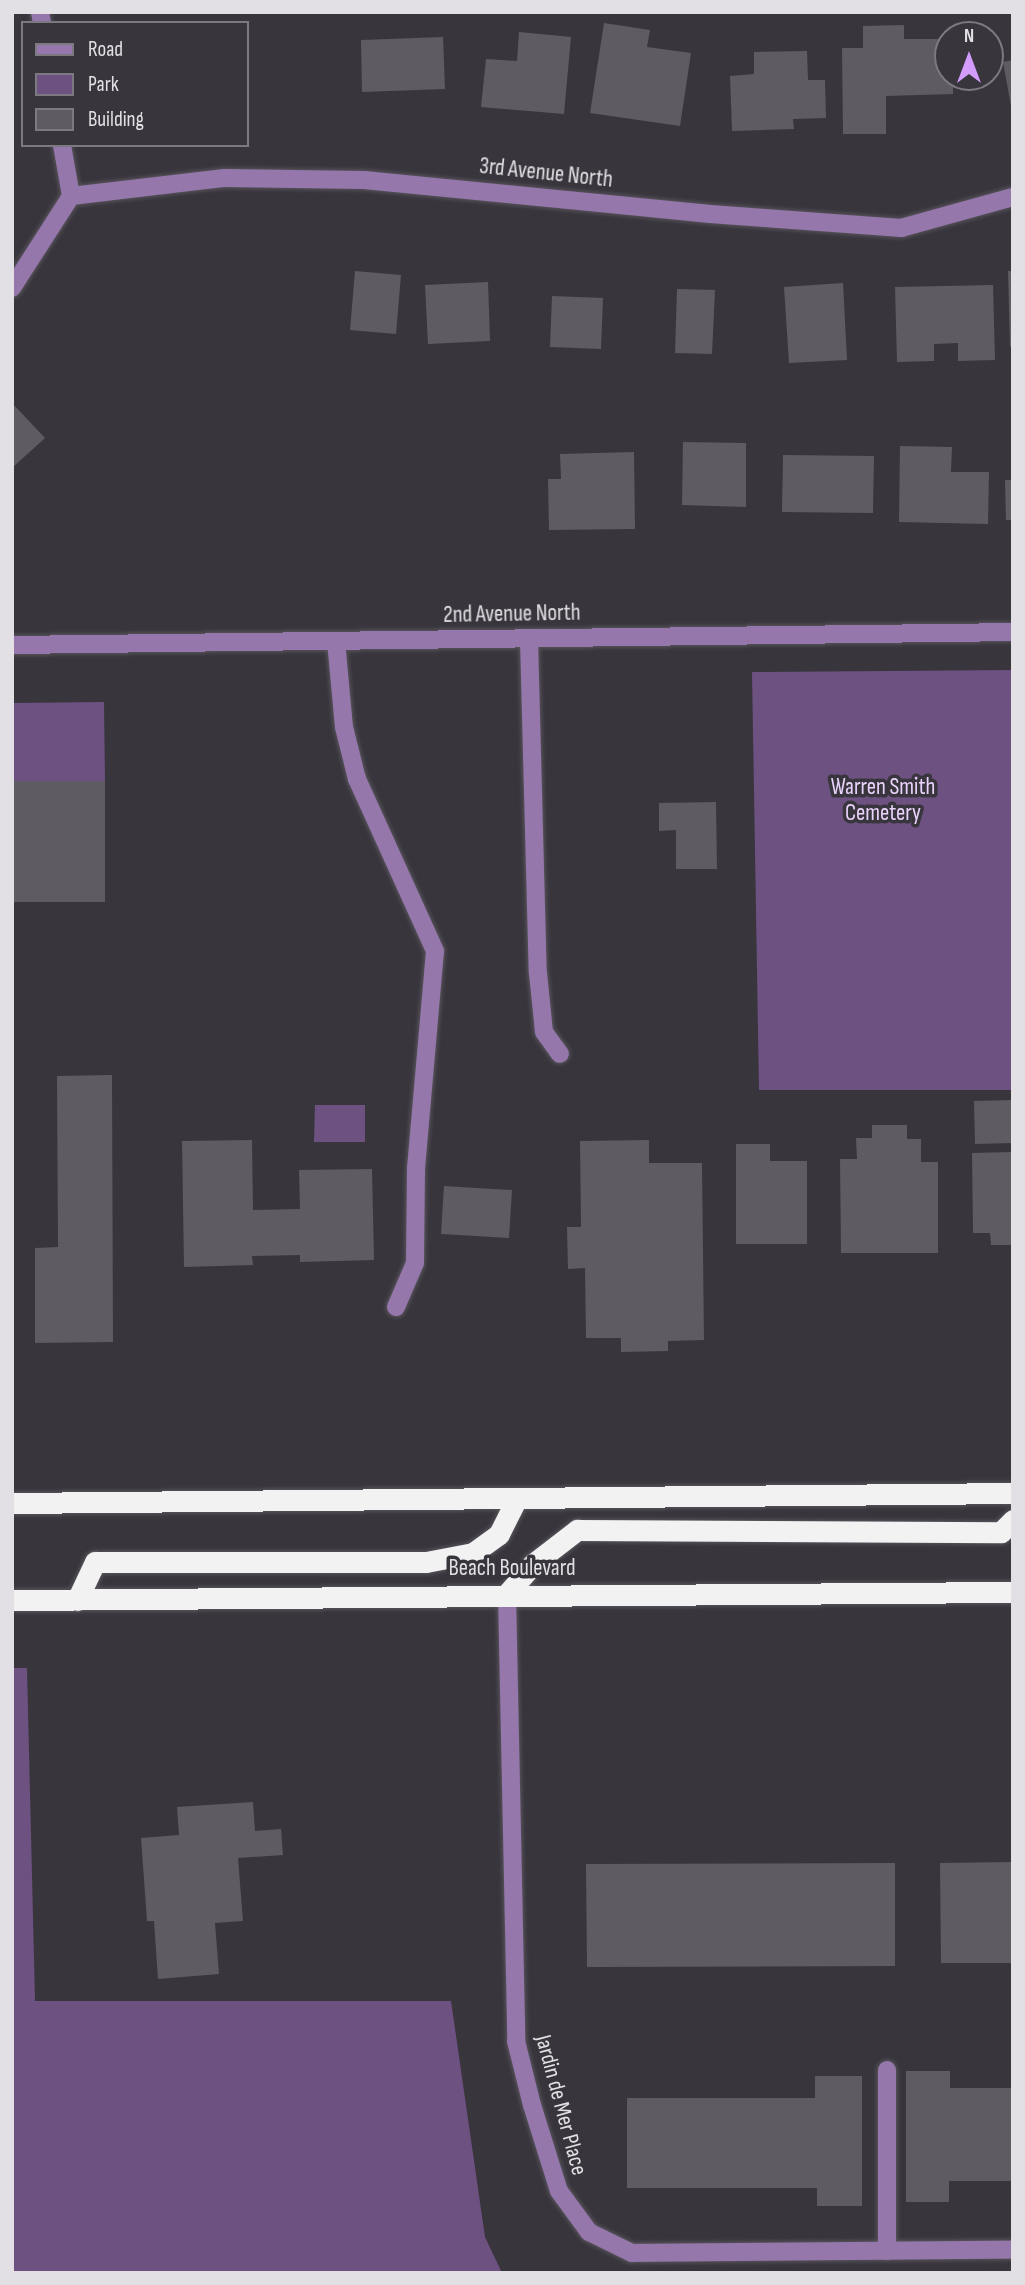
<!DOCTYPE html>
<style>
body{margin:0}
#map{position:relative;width:1025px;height:2285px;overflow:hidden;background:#39353d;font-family:"Sofia Sans Condensed",sans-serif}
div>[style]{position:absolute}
.green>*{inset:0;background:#6c5181}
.building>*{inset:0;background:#5f5b63}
.roads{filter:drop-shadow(0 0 2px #57545b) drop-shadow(0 0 2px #57545b)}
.minor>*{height:18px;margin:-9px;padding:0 9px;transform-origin:9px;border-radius:9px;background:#9577ac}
.highway>*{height:21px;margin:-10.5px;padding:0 10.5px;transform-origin:10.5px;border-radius:10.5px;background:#f2f2f2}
span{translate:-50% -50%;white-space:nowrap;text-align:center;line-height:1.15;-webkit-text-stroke:7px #39353d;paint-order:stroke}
.street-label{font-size:23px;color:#e2e0e5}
.park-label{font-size:23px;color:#ead3fd}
.frame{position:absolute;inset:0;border:14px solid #e2e0e5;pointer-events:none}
.legend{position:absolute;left:21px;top:21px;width:228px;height:126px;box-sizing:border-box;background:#39353d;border:2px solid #7d7980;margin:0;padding:9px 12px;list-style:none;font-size:21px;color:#e2e0e5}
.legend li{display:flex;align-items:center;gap:14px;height:35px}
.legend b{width:35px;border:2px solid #7d7980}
.north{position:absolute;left:934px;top:21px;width:70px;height:70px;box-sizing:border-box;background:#39353d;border:2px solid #7d7980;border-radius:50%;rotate:0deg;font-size:19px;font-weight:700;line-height:28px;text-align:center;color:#e2e0e5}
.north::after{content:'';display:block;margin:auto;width:24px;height:32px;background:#d39cfc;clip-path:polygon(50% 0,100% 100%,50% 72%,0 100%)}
</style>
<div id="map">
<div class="green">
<div style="clip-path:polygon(1013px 670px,1013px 1090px,759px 1090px,752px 672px)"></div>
<div style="clip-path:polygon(104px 702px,105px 781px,12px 781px,12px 703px)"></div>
<div style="clip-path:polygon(315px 1105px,365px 1105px,365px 1142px,314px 1142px)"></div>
<div style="clip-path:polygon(12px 1668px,27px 1668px,35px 2001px,451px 2001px,485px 2237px,502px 2273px,12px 2273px)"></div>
</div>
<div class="building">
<div style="clip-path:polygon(604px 23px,650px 30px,647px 47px,691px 53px,680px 126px,590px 113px)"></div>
<div style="clip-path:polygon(904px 25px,904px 39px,948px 39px,948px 77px,953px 77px,953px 94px,886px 96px,886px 134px,843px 134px,842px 48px,863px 48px,863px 26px)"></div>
<div style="clip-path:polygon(519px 32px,571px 37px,564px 114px,481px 107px,486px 59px,517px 61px)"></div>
<div style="clip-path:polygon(443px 37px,445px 89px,362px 92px,361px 40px)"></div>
<div style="clip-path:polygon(807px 51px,808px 80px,825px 80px,826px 118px,793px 119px,794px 129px,732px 131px,730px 76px,754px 74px,754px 52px)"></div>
<div style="clip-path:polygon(1013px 60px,1013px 106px,1011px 106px,1003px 62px)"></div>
<div style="clip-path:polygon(355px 271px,401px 275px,396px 334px,350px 330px)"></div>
<div style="clip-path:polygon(1008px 271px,1013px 271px,1013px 347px,1010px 347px)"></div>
<div style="clip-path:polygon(488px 282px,490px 341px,428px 344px,425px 285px)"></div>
<div style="clip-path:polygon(843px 283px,847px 360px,789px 363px,784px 287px)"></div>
<div style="clip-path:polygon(993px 285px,995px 360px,958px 361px,958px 343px,934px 344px,934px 361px,897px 362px,895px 287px)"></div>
<div style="clip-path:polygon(677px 289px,715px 290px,712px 354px,675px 353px)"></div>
<div style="clip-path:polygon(552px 296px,603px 298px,601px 349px,550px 347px)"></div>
<div style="clip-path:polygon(12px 403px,45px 438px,12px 468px)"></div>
<div style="clip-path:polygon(683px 442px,746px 443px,746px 507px,682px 505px)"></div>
<div style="clip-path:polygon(900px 446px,952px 447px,951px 472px,989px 472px,988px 524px,899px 522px)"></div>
<div style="clip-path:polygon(634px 452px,635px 529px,549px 530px,548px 479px,561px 479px,560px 454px)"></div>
<div style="clip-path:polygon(783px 455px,874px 456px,873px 513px,782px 512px)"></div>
<div style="clip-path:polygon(1005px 480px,1013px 480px,1013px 520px,1006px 520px)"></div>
<div style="clip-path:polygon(12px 781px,105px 781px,105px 902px,12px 902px)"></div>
<div style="clip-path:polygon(716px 802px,717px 869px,676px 869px,676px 830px,659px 831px,659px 803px)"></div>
<div style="clip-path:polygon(112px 1075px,113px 1342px,35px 1343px,35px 1248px,58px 1247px,57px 1076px)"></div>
<div style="clip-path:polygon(1013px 1100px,1013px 1143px,975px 1144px,974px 1101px)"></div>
<div style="clip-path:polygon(872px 1125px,907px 1125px,907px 1139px,921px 1139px,921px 1162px,938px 1162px,938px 1253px,841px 1253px,840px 1159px,857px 1159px,856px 1138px,872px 1138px)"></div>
<div style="clip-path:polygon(252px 1140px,253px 1210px,300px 1209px,299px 1170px,372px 1169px,374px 1260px,300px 1262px,300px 1255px,252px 1256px,253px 1265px,184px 1267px,182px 1141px)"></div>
<div style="clip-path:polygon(649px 1140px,649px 1163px,702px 1163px,704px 1340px,668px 1341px,668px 1351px,621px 1352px,621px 1338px,586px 1338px,585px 1268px,568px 1269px,567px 1227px,581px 1227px,580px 1141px)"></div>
<div style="clip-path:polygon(736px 1144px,770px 1144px,770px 1161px,807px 1161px,807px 1244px,736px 1244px)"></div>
<div style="clip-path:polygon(1013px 1152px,1013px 1245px,991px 1245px,990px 1233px,973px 1233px,972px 1153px)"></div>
<div style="clip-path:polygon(444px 1186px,512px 1190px,509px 1238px,441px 1234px)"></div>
<div style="clip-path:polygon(253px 1802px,255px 1831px,281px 1829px,283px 1855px,238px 1858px,243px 1921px,215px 1923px,219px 1974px,158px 1979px,154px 1921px,147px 1921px,141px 1838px,179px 1835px,177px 1807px)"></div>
<div style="clip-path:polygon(1013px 1862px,1013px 1963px,941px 1963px,940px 1863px)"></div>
<div style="clip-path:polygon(895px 1863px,895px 1966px,587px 1967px,586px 1864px)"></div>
<div style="clip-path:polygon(906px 2071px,950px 2071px,950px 2088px,1013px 2088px,1013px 2181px,949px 2181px,949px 2202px,906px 2202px)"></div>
<div style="clip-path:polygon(815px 2076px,862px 2076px,862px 2206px,817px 2206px,817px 2188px,627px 2188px,627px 2098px,815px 2098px)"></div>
</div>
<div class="roads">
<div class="minor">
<div style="left:40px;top:12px;width:11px;rotate:80deg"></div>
<div style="left:71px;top:196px;width:155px;rotate:-6.7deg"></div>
<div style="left:225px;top:178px;width:139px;rotate:0.8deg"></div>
<div style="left:364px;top:180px;width:348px;rotate:5.6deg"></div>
<div style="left:710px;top:214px;width:192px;rotate:4.2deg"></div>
<div style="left:901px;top:228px;width:116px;rotate:-15.5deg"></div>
<div style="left:12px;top:288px;width:109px;rotate:-57.3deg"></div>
<div style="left:71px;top:196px;width:52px;rotate:-100deg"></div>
<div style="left:529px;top:639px;width:334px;rotate:88.5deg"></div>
<div style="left:538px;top:973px;width:59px;rotate:84.2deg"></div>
<div style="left:544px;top:1032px;width:27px;rotate:54deg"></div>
<div style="left:336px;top:641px;width:86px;rotate:84.7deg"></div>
<div style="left:344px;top:727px;width:54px;rotate:76deg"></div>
<div style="left:357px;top:779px;width:189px;rotate:65.6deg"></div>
<div style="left:435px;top:951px;width:218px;rotate:95deg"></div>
<div style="left:416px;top:1168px;width:95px;rotate:90.6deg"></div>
<div style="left:415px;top:1263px;width:48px;rotate:113.4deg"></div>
<div style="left:12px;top:645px;width:1001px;rotate:-0.74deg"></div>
<div style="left:507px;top:1594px;width:447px;rotate:88.8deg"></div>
<div style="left:516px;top:2041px;width:66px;rotate:76deg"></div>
<div style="left:532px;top:2105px;width:90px;rotate:72.6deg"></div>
<div style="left:559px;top:2191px;width:51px;rotate:53.8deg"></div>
<div style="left:589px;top:2232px;width:48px;rotate:26deg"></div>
<div style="left:632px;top:2253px;width:381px;rotate:-0.5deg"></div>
<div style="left:887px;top:2070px;width:181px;rotate:90deg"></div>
</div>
<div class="highway">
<div style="left:12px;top:1503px;width:1001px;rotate:-0.57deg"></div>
<div style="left:507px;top:1594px;width:40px;rotate:-49deg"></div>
<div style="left:533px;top:1564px;width:56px;rotate:-37.7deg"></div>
<div style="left:577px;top:1530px;width:424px;rotate:0.3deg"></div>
<div style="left:1001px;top:1532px;width:17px;rotate:-45deg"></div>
<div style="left:12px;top:1600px;width:1001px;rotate:-0.46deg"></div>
<div style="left:77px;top:1600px;width:42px;rotate:-64.7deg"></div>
<div style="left:95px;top:1562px;width:331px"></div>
<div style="left:426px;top:1562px;width:48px;rotate:-10.8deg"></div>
<div style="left:473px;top:1553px;width:32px;rotate:-36deg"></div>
<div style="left:499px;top:1534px;width:40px;rotate:-63.4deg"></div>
</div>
</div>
<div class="street-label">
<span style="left:546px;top:173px;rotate:6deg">3rd Avenue North</span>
<span style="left:512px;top:614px;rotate:-1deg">2nd Avenue North</span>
<span style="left:512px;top:1568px">Beach Boulevard</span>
<span style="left:561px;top:2105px;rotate:75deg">Jardin de Mer Place</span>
</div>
<div class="park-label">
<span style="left:883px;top:800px">Warren Smith<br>Cemetery</span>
</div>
<div class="frame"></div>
<ul class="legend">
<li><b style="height:9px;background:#9577ac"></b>Road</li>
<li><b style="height:19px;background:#6c5181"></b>Park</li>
<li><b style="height:19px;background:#5f5b63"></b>Building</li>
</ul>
<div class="north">N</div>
</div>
